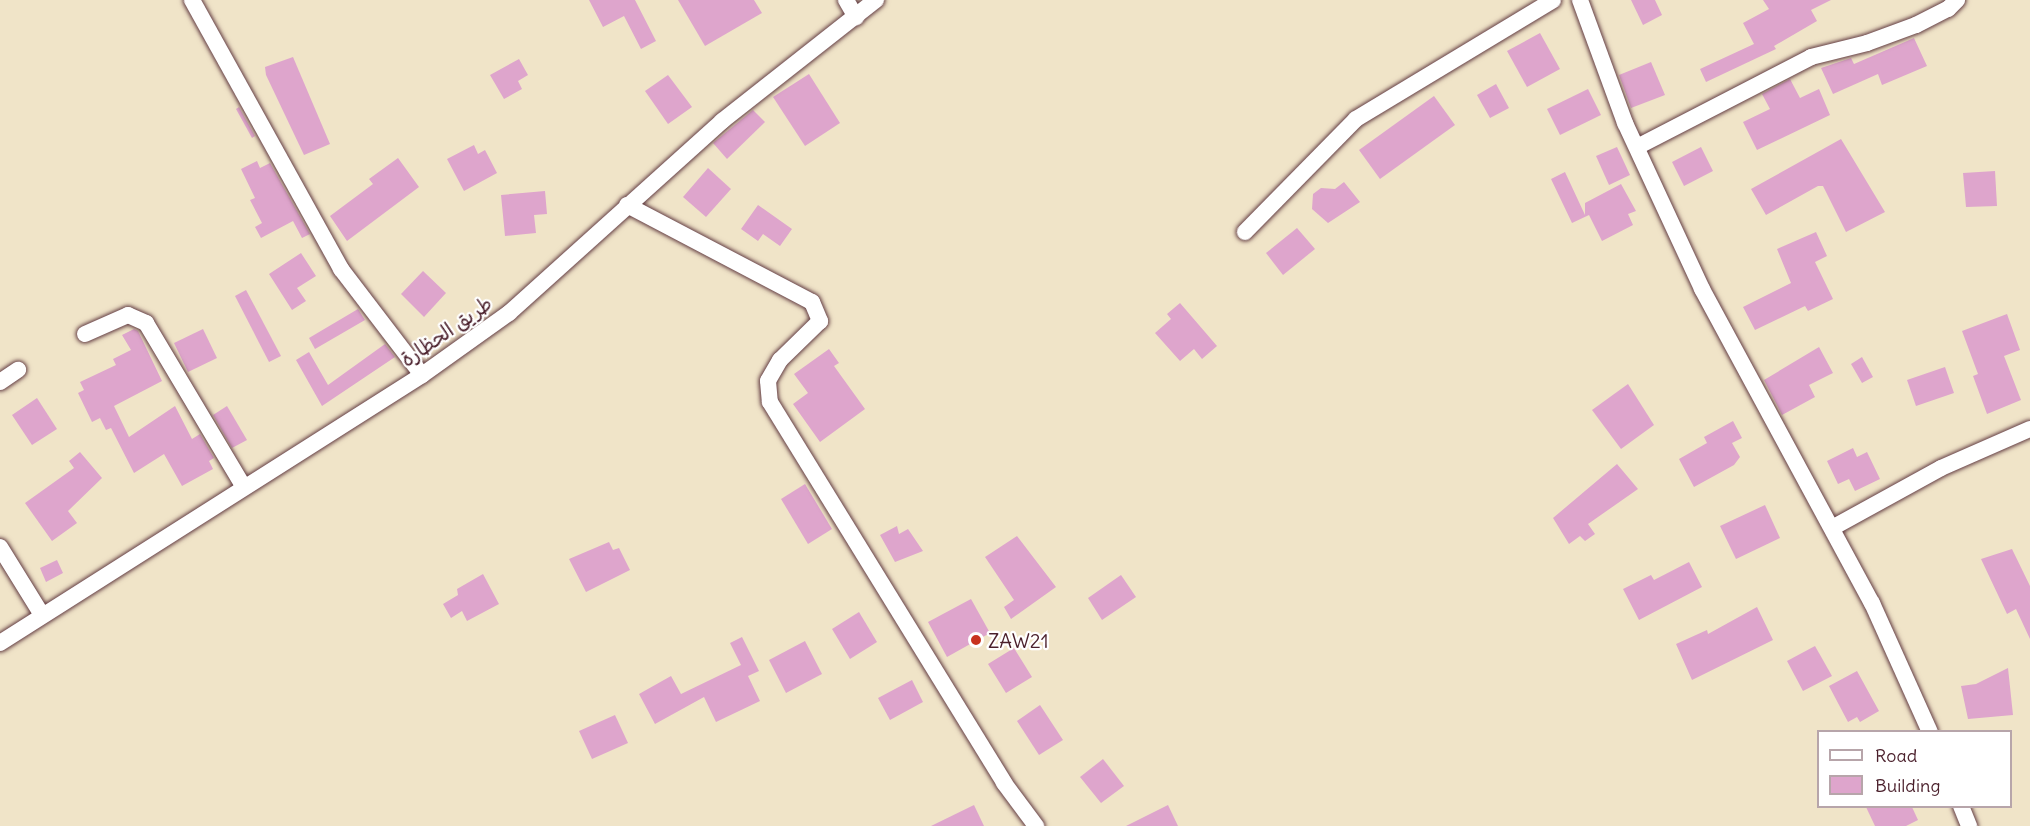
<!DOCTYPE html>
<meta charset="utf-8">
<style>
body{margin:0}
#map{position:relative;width:2030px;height:826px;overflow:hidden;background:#f0e4c8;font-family:Delius,"Playpen Sans Arabic",sans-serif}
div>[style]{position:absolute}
.building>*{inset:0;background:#dea5cc}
.roads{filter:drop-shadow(0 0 2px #633d43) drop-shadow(0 0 2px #633d43)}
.minor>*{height:16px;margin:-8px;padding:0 8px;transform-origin:8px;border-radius:8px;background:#fff}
.dots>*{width:16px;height:16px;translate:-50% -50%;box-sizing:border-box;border:3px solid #fff;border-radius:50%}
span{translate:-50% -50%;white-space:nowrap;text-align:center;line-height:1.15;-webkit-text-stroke:4.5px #fff;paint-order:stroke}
.street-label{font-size:20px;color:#4a1f2b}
.poi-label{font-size:20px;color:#4a1f2b}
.left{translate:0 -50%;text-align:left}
.legend{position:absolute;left:1817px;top:730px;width:195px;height:78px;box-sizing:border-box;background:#fff;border:2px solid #b7a5aa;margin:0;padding:8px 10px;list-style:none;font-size:18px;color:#4a1f2b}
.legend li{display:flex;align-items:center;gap:12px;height:30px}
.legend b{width:30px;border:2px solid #b7a5aa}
</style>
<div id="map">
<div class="building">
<div style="clip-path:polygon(589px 0,635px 0,656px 41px,641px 49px,624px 16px,603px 27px)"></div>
<div style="clip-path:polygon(678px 0,754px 0,762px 13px,705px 46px)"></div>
<div style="clip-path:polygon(1631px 0,1655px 0,1662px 15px,1643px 25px)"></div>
<div style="clip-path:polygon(1763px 0,1831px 0,1811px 10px,1817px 21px,1774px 46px,1776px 49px,1706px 82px,1700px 69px,1754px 44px,1743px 23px,1769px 9px)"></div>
<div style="clip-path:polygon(1540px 33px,1560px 69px,1527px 87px,1507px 51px)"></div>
<div style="clip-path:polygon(1914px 38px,1927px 66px,1882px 85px,1878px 74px,1833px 94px,1821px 68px,1851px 58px,1854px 64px)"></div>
<div style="clip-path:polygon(293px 57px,330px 144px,304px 155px,266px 75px,265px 67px)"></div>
<div style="clip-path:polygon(519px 59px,528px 75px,518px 81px,522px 89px,504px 99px,490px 75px)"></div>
<div style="clip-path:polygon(1651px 62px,1665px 95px,1631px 108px,1619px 75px)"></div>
<div style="clip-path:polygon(809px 74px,840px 123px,805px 146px,773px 97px)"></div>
<div style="clip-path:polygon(668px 75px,692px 107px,668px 124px,645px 91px)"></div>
<div style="clip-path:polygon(1790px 79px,1800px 98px,1819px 89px,1830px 115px,1757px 150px,1743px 122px,1770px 109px,1762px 94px)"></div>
<div style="clip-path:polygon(1496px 84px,1509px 108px,1490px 118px,1477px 95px)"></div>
<div style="clip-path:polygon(1588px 89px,1601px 115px,1560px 135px,1547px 109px)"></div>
<div style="clip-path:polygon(1434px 96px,1455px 125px,1380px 179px,1359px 150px)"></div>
<div style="clip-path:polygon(239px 107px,255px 136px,252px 138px,236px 109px)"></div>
<div style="clip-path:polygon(753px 110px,765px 122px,727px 159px,713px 143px)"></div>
<div style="clip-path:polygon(1841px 139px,1885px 212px,1846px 232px,1823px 186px,1818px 186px,1766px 215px,1751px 189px)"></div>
<div style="clip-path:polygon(474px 145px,478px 154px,485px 150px,497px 173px,464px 191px,447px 159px)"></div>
<div style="clip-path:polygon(1617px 147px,1630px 175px,1609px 185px,1596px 156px)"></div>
<div style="clip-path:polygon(1701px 147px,1713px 171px,1684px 186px,1672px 162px)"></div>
<div style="clip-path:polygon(398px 158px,419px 187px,347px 241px,330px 216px,373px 184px,369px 179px)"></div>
<div style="clip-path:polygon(257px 161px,260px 168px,270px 163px,310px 234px,302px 238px,293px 221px,261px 238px,255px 227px,262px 223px,250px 200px,255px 198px,241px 169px)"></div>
<div style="clip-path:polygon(708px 168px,731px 189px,706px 217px,683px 197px)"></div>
<div style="clip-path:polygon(1995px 171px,1997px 206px,1966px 207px,1963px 173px)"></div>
<div style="clip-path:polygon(1565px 172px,1585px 215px,1585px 203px,1621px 184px,1636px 211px,1628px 214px,1633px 225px,1602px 241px,1589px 215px,1572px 223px,1551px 179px)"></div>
<div style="clip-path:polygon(1344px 182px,1360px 202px,1328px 223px,1312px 209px,1313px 194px,1321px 188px,1335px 189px)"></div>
<div style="clip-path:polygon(545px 191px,547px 214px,534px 215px,536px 233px,505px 236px,501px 195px)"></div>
<div style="clip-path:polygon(758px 205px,792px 229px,780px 246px,763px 234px,758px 241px,741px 229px)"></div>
<div style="clip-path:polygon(1297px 228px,1315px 249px,1283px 275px,1266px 253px)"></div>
<div style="clip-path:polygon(1816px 232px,1827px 256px,1815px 262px,1833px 299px,1808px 311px,1805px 306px,1755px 330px,1743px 307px,1791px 283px,1777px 249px)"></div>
<div style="clip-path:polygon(301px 253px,316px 276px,297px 288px,306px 301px,292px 310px,269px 274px)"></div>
<div style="clip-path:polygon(423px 271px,446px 293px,424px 317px,401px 294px)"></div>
<div style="clip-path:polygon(246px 290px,281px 356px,269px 362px,235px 296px)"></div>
<div style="clip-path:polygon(1180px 303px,1217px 346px,1202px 359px,1194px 349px,1180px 361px,1155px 333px,1171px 319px,1167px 314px)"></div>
<div style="clip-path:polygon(358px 309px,365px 320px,315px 349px,309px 338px)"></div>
<div style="clip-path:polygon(2007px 314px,2020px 350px,2004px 356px,2021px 400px,1987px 414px,1973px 376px,1978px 374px,1962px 331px)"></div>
<div style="clip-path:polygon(134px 329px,138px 331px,162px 381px,114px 406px,129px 437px,175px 406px,192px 439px,200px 434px,214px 458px,209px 461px,213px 469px,182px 486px,164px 454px,134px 473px,111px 428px,106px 430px,100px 418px,92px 422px,78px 393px,84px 390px,80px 382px,116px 365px,113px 359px,131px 350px,122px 335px)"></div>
<div style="clip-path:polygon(203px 329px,217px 358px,188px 372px,174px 343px)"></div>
<div style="clip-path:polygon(385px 344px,395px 357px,322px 406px,296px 360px,309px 352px,328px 385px)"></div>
<div style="clip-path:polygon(1819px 347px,1833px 373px,1809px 385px,1815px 397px,1782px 415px,1764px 380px)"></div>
<div style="clip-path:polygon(829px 349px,839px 363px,834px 366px,865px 409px,820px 442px,793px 404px,808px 393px,794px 374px)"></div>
<div style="clip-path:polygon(1862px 357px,1873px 377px,1862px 383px,1851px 364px)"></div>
<div style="clip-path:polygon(1945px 367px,1954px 393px,1916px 406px,1907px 380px)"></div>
<div style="clip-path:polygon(1628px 384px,1654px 425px,1621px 449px,1592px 410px)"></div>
<div style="clip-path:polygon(37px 398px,57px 429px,32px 445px,12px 415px)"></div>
<div style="clip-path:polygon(227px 406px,247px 440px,232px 448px,213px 415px)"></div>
<div style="clip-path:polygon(1733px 421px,1742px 438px,1732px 443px,1740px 457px,1734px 465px,1694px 487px,1679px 459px,1707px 443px,1704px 437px)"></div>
<div style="clip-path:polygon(1853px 448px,1857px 457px,1867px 452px,1880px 479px,1855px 491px,1849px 479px,1838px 484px,1827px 461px)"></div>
<div style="clip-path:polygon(80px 452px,102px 478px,68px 511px,77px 523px,52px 541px,25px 503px,74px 468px,69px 461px)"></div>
<div style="clip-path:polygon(1617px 464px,1638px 489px,1588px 524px,1595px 534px,1585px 541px,1580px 536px,1569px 544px,1553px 518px)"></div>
<div style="clip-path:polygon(805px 484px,832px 529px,808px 544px,781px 499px)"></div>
<div style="clip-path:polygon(1765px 505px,1780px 538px,1736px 559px,1720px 526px)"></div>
<div style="clip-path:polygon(897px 526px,899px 534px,908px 529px,923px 551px,895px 562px,880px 535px)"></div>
<div style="clip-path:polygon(1017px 536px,1056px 587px,1011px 619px,1004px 607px,1014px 600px,985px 557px)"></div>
<div style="clip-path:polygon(609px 542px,613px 550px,619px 548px,630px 570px,586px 592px,569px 559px)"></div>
<div style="clip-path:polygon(2012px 549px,2030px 586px,2030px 639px,2016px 609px,2007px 614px,1981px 559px)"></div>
<div style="clip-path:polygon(57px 560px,63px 573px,46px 582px,40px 568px)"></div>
<div style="clip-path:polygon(1689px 562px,1702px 587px,1639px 620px,1623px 589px,1651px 575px,1654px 580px)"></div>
<div style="clip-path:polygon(483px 574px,499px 604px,467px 621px,462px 611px,451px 618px,443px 604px,458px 595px,457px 589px)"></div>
<div style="clip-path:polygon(1121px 575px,1136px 597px,1102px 620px,1088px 598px)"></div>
<div style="clip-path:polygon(971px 599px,990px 633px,947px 657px,928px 622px)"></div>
<div style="clip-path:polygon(1757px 607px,1773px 640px,1692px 680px,1676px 644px,1707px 630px,1708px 634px)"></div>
<div style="clip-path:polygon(859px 612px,877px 642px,850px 659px,832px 629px)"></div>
<div style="clip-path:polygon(742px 637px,759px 671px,748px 676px,760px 701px,716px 722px,704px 697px,655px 724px,639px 694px,671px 676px,681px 694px,741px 665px,730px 643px)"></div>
<div style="clip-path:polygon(805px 641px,822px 674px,786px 693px,769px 660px)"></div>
<div style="clip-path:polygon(1815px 646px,1832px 676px,1803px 691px,1787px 661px)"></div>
<div style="clip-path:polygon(1014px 648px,1032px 677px,1006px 693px,988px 664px)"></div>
<div style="clip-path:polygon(2008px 668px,2013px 715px,1968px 719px,1961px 686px,1976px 684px)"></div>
<div style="clip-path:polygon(1857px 671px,1879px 711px,1860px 722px,1857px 717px,1848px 722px,1829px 686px)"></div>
<div style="clip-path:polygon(912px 680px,923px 702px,890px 720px,878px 698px)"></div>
<div style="clip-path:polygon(1040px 705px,1063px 740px,1039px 755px,1017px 721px)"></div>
<div style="clip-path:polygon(615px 715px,628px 743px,592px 759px,579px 731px)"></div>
<div style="clip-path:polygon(1103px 759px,1124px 786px,1101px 803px,1080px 777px)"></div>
<div style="clip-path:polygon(974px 805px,984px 826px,931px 826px)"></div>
<div style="clip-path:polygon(1168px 805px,1178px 826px,1126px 826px)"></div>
<div style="clip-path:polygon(1866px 807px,1912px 807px,1918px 820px,1906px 826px,1875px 826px)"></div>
</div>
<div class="roads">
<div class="minor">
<div style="left:192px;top:0;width:308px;rotate:61deg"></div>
<div style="left:341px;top:269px;width:133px;rotate:52.6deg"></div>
<div style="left:846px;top:0;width:20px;rotate:60deg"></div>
<div style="left:1580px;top:0;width:131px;rotate:69.9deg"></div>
<div style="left:1625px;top:123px;width:183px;rotate:65.1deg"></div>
<div style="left:1702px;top:289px;width:357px;rotate:61.6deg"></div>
<div style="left:1872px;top:603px;width:141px;rotate:65.8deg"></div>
<div style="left:1637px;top:147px;width:196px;rotate:-27.3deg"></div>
<div style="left:1811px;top:57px;width:58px;rotate:-14deg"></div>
<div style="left:1867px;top:43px;width:52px;rotate:-20.2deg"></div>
<div style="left:1916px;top:25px;width:36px;rotate:-27deg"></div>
<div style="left:1948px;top:9px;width:13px;rotate:-45deg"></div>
<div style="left:627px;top:205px;width:209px;rotate:27.7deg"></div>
<div style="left:812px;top:302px;width:21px;rotate:67deg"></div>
<div style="left:820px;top:321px;width:56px;rotate:135.7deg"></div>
<div style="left:780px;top:360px;width:24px;rotate:120deg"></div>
<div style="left:768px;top:381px;width:21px;rotate:85deg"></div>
<div style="left:770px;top:402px;width:447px;rotate:58.4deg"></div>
<div style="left:1004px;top:783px;width:54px;rotate:53.3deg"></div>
<div style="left:1245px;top:232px;width:158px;rotate:-45.5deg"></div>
<div style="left:1356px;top:119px;width:230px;rotate:-31.1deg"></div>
<div style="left:85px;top:334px;width:47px;rotate:-23.8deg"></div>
<div style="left:128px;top:315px;width:20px;rotate:24deg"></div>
<div style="left:146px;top:323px;width:190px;rotate:59.2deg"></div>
<div style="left:0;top:382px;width:22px;rotate:-34deg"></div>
<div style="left:1832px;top:528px;width:124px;rotate:-28.8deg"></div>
<div style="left:1941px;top:468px;width:97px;rotate:-23.7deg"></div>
<div style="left:0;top:547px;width:80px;rotate:58.3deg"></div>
<div style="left:0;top:643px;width:500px;rotate:-32.4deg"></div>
<div style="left:422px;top:375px;width:107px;rotate:-35.5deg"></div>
<div style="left:509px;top:313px;width:287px;rotate:-42deg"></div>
<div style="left:722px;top:121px;width:196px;rotate:-38.2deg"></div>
<div style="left:1961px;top:806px;width:22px;rotate:68deg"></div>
</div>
</div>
<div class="dots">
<div style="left:976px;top:640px;background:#c8321e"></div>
</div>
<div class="street-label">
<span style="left:446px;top:331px;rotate:-35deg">طريق الحظارة</span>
</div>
<div class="poi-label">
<span class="left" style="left:988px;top:640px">ZAW21</span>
</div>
<ul class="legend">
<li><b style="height:8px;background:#fff"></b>Road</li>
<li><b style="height:16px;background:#dea5cc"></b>Building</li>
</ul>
</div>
